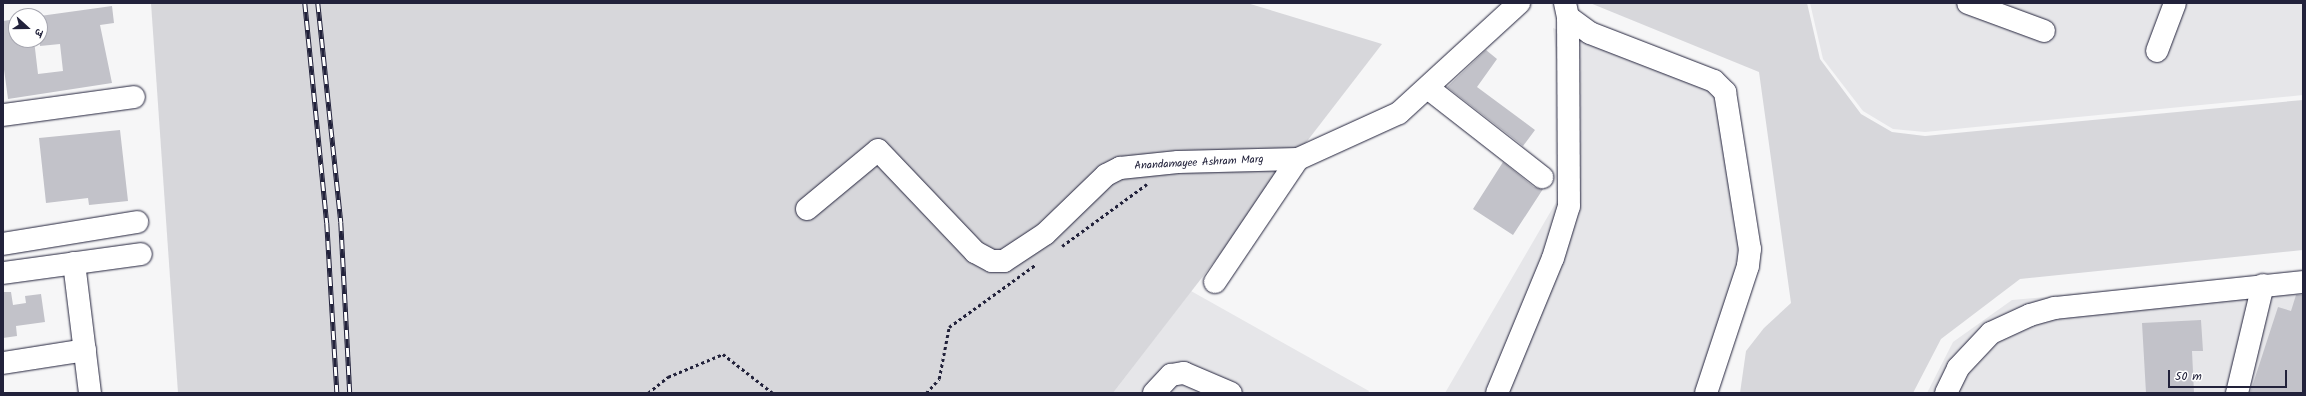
<!DOCTYPE html>
<meta charset="utf-8">
<style>
body{margin:0}
#map{position:relative;width:2306px;height:396px;overflow:hidden;background:#f6f6f7;font-family:Kalam,"Playpen Sans Deva",sans-serif}
div>[style]{position:absolute}
.built>*{inset:0;background:#e6e6e9}
.green>*{inset:0;background:#d7d7db}
.building>*{inset:0;background:#c2c2c9}
.path>*{height:2.5px;margin-top:-1.25px;transform-origin:0;background:repeating-linear-gradient(90deg,#22223b 0 3px,transparent 0 6px)}
.roads{filter:drop-shadow(0 0 1px #22223b) drop-shadow(0 0 1px #22223b)}
.minor>*{height:22px;margin:-11px;padding:0 11px;transform-origin:11px;border-radius:11px;background:#fff}
.rail>*{height:4.5px;margin-top:-2.25px;transform-origin:0;background:repeating-linear-gradient(90deg,#fff 0 9px,#22223b 0 18px);box-sizing:border-box;border-block:1px solid #22223b}
span{translate:-50% -50%;white-space:nowrap;text-align:center;line-height:1.15;-webkit-text-stroke:4px #fff;paint-order:stroke}
.street-label{font-size:11px;color:#22223b}
.frame{position:absolute;inset:0;border:4px solid #22223b;pointer-events:none}
.north{position:absolute;left:8px;top:8px;width:40px;height:40px;box-sizing:border-box;background:#fff;border:1px solid #a7a7b1;border-radius:50%;rotate:111deg;font-size:11px;font-weight:700;line-height:16px;text-align:center;color:#22223b}
.north::after{content:'';display:block;margin:auto;width:14px;height:18px;background:#22223b;clip-path:polygon(50% 0,100% 100%,50% 72%,0 100%)}
.scale{position:absolute;left:2168px;top:370px;width:119px;height:18px;box-sizing:border-box;border:2px solid #22223b;border-top:0;padding-left:5px;font-size:12px;line-height:14px;white-space:nowrap;color:#22223b;-webkit-text-stroke:3px #fff;paint-order:stroke}
</style>
<div id="map">
<div class="built">
<div style="clip-path:polygon(1810px 3px,2303px 3px,2303px 95px,1925px 132px,1893px 129px,1863px 111px,1823px 59px)"></div>
<div style="clip-path:polygon(1553px 28px,1713px 86px,1742px 255px,1700px 393px,1445px 393px,1569px 180px)"></div>
<div style="clip-path:polygon(2303px 273px,2303px 393px,1927px 393px,1953px 342px,2012px 300px)"></div>
<div style="clip-path:polygon(1191px 291px,1369px 391px,1368px 393px,1113px 393px)"></div>
</div>
<div class="green">
<div style="clip-path:polygon(151px 3px,1247px 3px,1382px 44px,1113px 393px,178px 393px)"></div>
<div style="clip-path:polygon(1590px 3px,1807px 3px,1820px 59px,1861px 114px,1892px 132px,1925px 136px,2303px 100px,2303px 250px,2020px 279px,1941px 339px,1913px 393px,1740px 393px,1746px 351px,1764px 328px,1791px 303px,1759px 72px)"></div>
</div>
<div class="building">
<div style="clip-path:polygon(112px 6px,114px 23px,100px 25px,112px 83px,8px 99px,3px 62px,3px 21px,16px 19px,16px 40px,34px 40px,38px 74px,63px 71px,60px 44px,40px 46px,40px 16px)"></div>
<div style="clip-path:polygon(1486px 50px,1497px 59px,1477px 87px,1535px 130px,1523px 146px,1447px 87px)"></div>
<div style="clip-path:polygon(120px 130px,128px 201px,89px 205px,88px 198px,46px 203px,39px 138px)"></div>
<div style="clip-path:polygon(1503px 162px,1534px 187px,1543px 189px,1513px 235px,1473px 209px)"></div>
<div style="clip-path:polygon(3px 292px,11px 292px,13px 305px,26px 303px,25px 296px,41px 294px,45px 322px,16px 326px,17px 336px,3px 338px)"></div>
<div style="clip-path:polygon(2296px 295px,2303px 295px,2303px 393px,2250px 393px,2278px 307px,2291px 311px)"></div>
<div style="clip-path:polygon(2201px 320px,2203px 351px,2192px 351px,2194px 393px,2146px 393px,2142px 323px)"></div>
</div>
<div class="path">
<div style="left:1062px;top:246px;width:105px;rotate:-36.1deg"></div>
<div style="left:648px;top:393px;width:26px;rotate:-39deg"></div>
<div style="left:668px;top:377px;width:60px;rotate:-22.7deg"></div>
<div style="left:723px;top:354px;width:63px;rotate:38deg"></div>
<div style="left:926px;top:393px;width:19px;rotate:-47deg"></div>
<div style="left:939px;top:379px;width:53px;rotate:-79.1deg"></div>
<div style="left:949px;top:327px;width:106px;rotate:-35.8deg"></div>
</div>
<div class="roads">
<div class="minor">
<div style="left:1565px;top:3px;width:14px;rotate:78deg"></div>
<div style="left:1568px;top:17px;width:27px;rotate:36deg"></div>
<div style="left:1590px;top:33px;width:133px;rotate:21.2deg"></div>
<div style="left:1714px;top:81px;width:16px;rotate:45deg"></div>
<div style="left:1725px;top:92px;width:159px;rotate:81deg"></div>
<div style="left:1750px;top:249px;width:17px;rotate:97deg"></div>
<div style="left:1748px;top:266px;width:134px;rotate:108.3deg"></div>
<div style="left:1968px;top:3px;width:81px;rotate:20.2deg"></div>
<div style="left:2157px;top:51px;width:51px;rotate:-69.4deg"></div>
<div style="left:1428px;top:88px;width:145px;rotate:38deg"></div>
<div style="left:3px;top:115px;width:132px;rotate:-7.8deg"></div>
<div style="left:807px;top:209px;width:92px;rotate:-39.7deg"></div>
<div style="left:878px;top:150px;width:141px;rotate:46.4deg"></div>
<div style="left:975px;top:252px;width:19px;rotate:28deg"></div>
<div style="left:992px;top:261px;width:12px"></div>
<div style="left:1004px;top:261px;width:49px;rotate:-33.4deg"></div>
<div style="left:1045px;top:234px;width:85px;rotate:-44deg"></div>
<div style="left:1106px;top:175px;width:16px;rotate:-27deg"></div>
<div style="left:1120px;top:168px;width:58px;rotate:-5.9deg"></div>
<div style="left:1178px;top:162px;width:120px;rotate:-1.4deg"></div>
<div style="left:1298px;top:159px;width:111px;rotate:-24.5deg"></div>
<div style="left:1399px;top:113px;width:163px;rotate:-42.5deg"></div>
<div style="left:3px;top:244px;width:136px;rotate:-9.3deg"></div>
<div style="left:74px;top:263px;width:131px;rotate:83deg"></div>
<div style="left:3px;top:273px;width:139px;rotate:-7.8deg"></div>
<div style="left:1215px;top:282px;width:148px;rotate:-56deg"></div>
<div style="left:3px;top:363px;width:83px;rotate:-9deg"></div>
<div style="left:1154px;top:393px;width:25px;rotate:-47deg"></div>
<div style="left:1171px;top:375px;width:13px;rotate:-9deg"></div>
<div style="left:1184px;top:373px;width:51px;rotate:23.1deg"></div>
<div style="left:1497px;top:393px;width:146px;rotate:-67.5deg"></div>
<div style="left:1553px;top:258px;width:54px;rotate:-72.9deg"></div>
<div style="left:1569px;top:206px;width:189px;rotate:-90.3deg"></div>
<div style="left:1946px;top:393px;width:28px;rotate:-64deg"></div>
<div style="left:1958px;top:368px;width:48px;rotate:-46.7deg"></div>
<div style="left:1991px;top:333px;width:43px;rotate:-24.8deg"></div>
<div style="left:2030px;top:315px;width:26px;rotate:-16deg"></div>
<div style="left:2055px;top:308px;width:249px;rotate:-6deg"></div>
<div style="left:2237px;top:393px;width:111px;rotate:-76.5deg"></div>
</div>
</div>
<div class="rail">
<div style="left:305px;top:3px;width:221px;rotate:84.3deg"></div>
<div style="left:327px;top:223px;width:170px;rotate:86.6deg"></div>
<div style="left:318px;top:3px;width:220px;rotate:84deg"></div>
<div style="left:341px;top:222px;width:171px;rotate:87deg"></div>
</div>
<div class="street-label">
<span style="left:1199px;top:163px;rotate:-3deg">Anandamayee Ashram Marg</span>
</div>
<div class="frame"></div>
<div class="north">उ</div>
<div class="scale">50 m</div>
</div>
